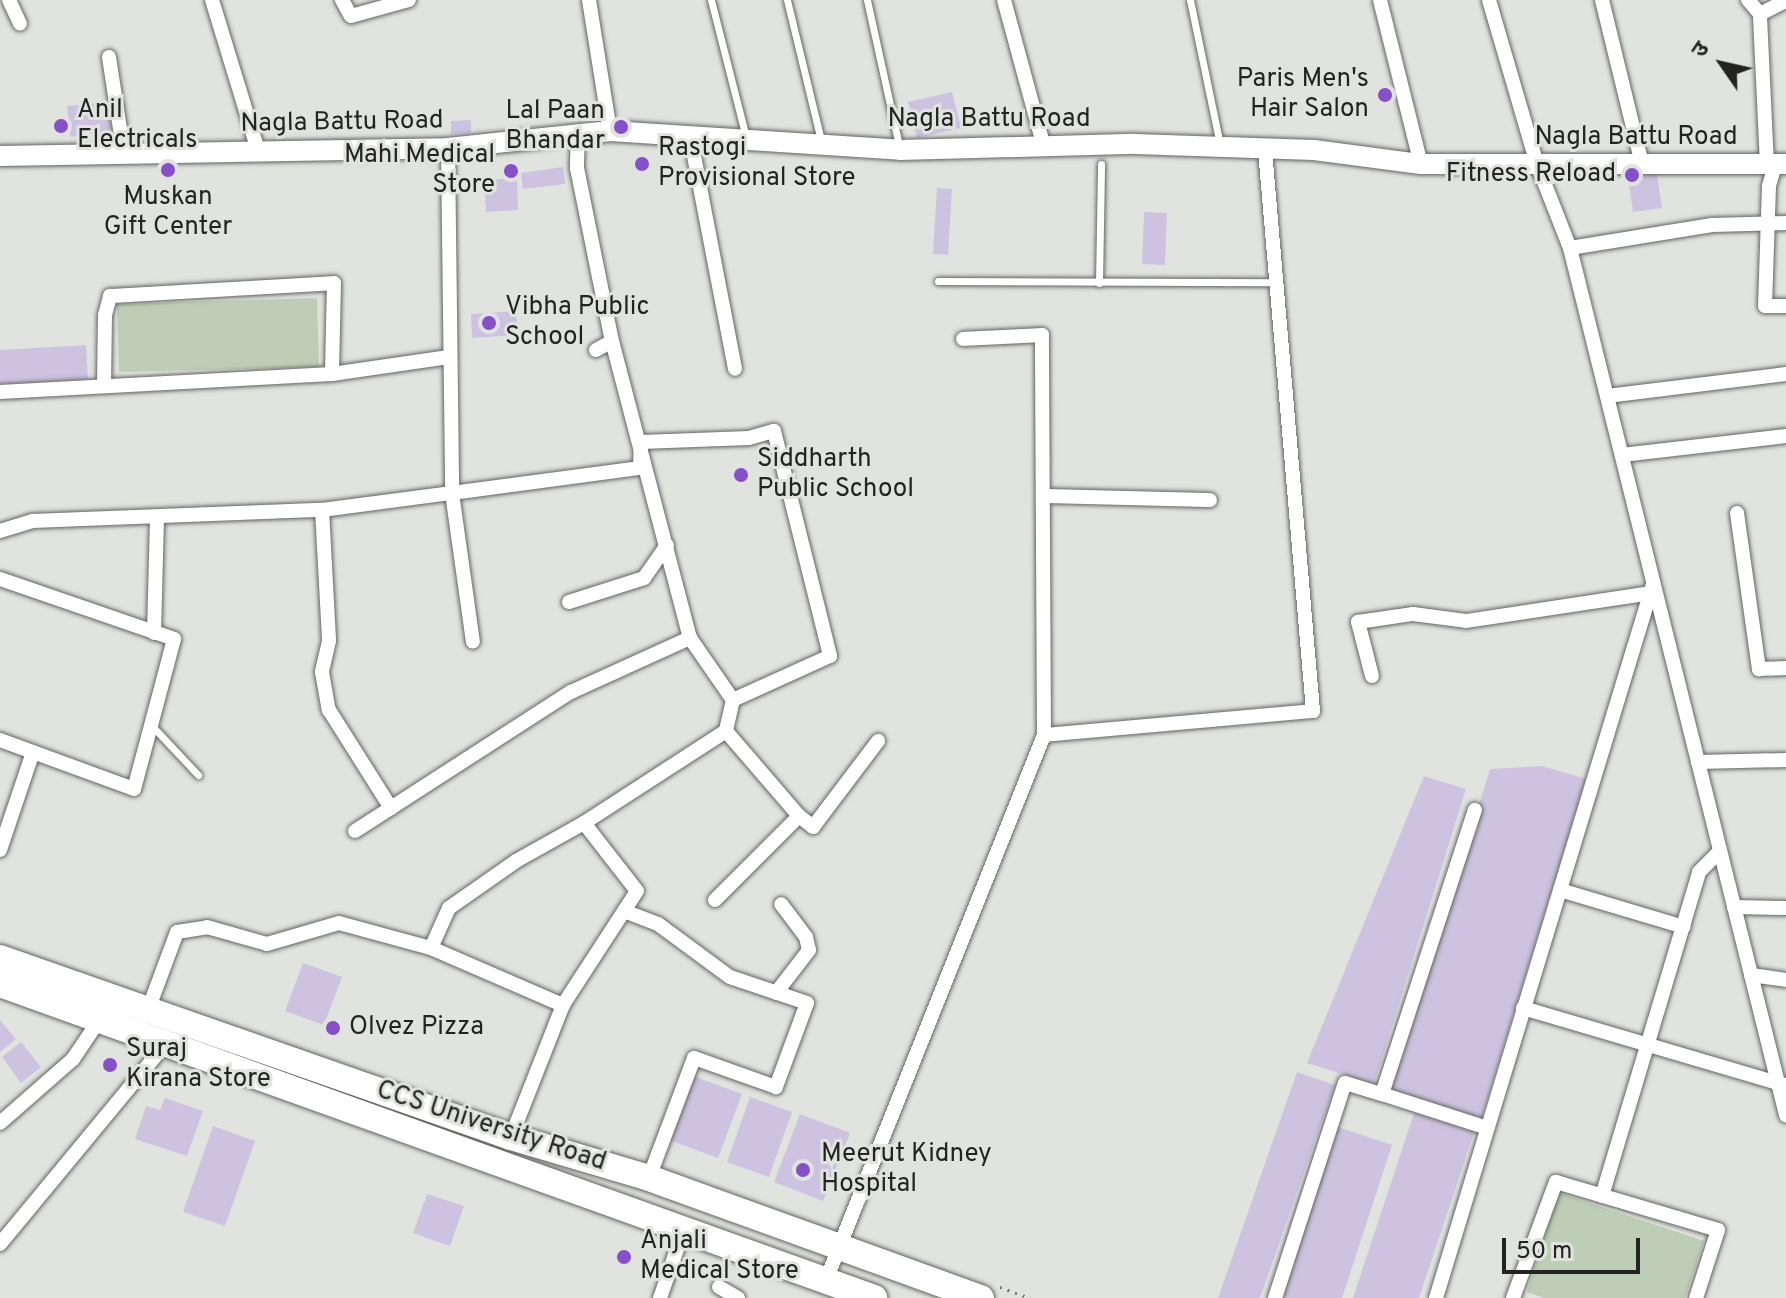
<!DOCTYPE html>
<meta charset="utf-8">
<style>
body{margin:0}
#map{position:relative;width:1786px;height:1298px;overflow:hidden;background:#e1e3df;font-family:Overpass,"Noto Sans Devanagari",sans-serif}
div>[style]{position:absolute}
.green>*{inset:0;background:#beceb6}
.building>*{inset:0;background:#cdc3e1}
.path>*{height:3px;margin-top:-1.5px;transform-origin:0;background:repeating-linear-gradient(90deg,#7a7c79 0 2px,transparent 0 8px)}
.roads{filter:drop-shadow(0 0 2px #636562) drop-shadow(0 0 2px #636562)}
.lane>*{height:7px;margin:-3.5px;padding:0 3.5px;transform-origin:3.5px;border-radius:3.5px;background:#fff}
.street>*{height:14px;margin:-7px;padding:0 7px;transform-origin:7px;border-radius:7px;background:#fff}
.secondary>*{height:20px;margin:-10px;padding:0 10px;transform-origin:10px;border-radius:10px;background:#fff}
.highway>*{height:26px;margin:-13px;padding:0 13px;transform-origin:13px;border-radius:13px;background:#fff}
.dots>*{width:22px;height:22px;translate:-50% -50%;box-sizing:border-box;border:4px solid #e1e3df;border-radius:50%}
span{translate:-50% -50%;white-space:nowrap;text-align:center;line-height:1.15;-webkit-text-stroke:6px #e1e3df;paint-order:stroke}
.poi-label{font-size:26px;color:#232422}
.right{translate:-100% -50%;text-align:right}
.left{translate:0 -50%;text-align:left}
.street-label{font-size:26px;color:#232422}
.north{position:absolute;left:1682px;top:24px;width:80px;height:80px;-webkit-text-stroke:6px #e1e3df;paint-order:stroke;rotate:304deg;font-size:22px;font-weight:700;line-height:32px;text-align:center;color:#232422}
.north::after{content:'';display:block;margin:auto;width:28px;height:36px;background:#232422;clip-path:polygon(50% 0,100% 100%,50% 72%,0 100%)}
.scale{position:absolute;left:1502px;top:1238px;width:138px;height:36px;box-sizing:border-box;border:4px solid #232422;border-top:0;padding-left:10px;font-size:24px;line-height:28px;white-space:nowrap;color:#232422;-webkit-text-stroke:6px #e1e3df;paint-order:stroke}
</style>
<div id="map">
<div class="green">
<div style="clip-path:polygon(317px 298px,319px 367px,119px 372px,117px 304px)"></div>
<div style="clip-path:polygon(1559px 1193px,1704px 1241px,1685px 1298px,1544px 1298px,1527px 1292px)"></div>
</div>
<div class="building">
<div style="clip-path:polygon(952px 92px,961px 128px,917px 138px,908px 102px)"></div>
<div style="clip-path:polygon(108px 102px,111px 132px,70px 137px,67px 106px)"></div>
<div style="clip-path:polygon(471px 120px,471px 133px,451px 134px,451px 121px)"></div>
<div style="clip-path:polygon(563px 167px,565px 184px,523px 189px,521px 173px)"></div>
<div style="clip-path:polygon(1656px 167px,1662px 208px,1633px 212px,1627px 170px)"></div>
<div style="clip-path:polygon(517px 178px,518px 210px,486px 212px,484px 180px)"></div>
<div style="clip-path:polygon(937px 188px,952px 189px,948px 255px,933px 254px)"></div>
<div style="clip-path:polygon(1144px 212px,1167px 213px,1165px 265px,1142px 264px)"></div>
<div style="clip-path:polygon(516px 311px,518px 335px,472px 338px,471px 314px)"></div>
<div style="clip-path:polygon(86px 345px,88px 379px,0 384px,0 350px)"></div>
<div style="clip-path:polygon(1542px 766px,1586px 779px,1480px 1122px,1389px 1094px,1490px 769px)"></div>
<div style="clip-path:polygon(1424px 776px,1466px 789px,1374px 1084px,1307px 1063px)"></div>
<div style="clip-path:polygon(303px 963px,342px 977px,324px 1025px,285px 1011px)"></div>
<div style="clip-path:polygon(0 1020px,16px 1039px,0 1052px)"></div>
<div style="clip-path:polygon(21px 1042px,41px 1067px,21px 1083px,2px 1057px)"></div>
<div style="clip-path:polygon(1297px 1072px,1335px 1085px,1321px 1124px,1260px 1298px,1218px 1298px)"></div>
<div style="clip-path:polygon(693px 1076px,742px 1094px,718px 1158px,669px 1140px)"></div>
<div style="clip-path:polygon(750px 1097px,792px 1112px,769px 1177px,727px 1162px)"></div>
<div style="clip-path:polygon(165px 1098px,203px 1111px,187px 1156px,135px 1139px,146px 1106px,160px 1110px)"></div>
<div style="clip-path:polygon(1414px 1113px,1474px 1132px,1454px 1193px,1419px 1298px,1353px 1298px)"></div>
<div style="clip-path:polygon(800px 1114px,850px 1133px,823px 1201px,774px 1182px)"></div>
<div style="clip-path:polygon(213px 1126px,255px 1141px,225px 1226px,183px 1212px)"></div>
<div style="clip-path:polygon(1338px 1127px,1392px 1145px,1342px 1298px,1288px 1298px,1282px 1296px)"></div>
<div style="clip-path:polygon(427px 1194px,464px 1206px,450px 1246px,413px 1233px)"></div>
</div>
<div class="path">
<div style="left:1000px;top:1287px;width:32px;rotate:20deg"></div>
</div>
<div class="roads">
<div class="lane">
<div style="left:711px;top:0;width:141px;rotate:75.7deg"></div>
<div style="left:787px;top:0;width:145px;rotate:76.4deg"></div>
<div style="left:867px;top:0;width:149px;rotate:77.6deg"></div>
<div style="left:1190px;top:0;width:148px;rotate:78.3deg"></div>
<div style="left:938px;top:281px;width:337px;rotate:0.2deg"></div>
<div style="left:1099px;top:283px;width:119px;rotate:-89deg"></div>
<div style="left:153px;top:727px;width:66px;rotate:46.8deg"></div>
</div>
<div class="street">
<div style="left:9px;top:0;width:26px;rotate:65deg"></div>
<div style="left:212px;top:0;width:157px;rotate:73deg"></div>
<div style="left:342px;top:0;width:18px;rotate:61deg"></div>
<div style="left:351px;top:16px;width:60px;rotate:-15.4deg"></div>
<div style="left:589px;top:0;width:133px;rotate:80.9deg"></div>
<div style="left:1004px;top:0;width:152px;rotate:74.8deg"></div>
<div style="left:1380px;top:0;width:169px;rotate:76deg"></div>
<div style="left:1489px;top:0;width:171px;rotate:73.7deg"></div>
<div style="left:1537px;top:164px;width:90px;rotate:68.6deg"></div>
<div style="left:1570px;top:248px;width:894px;rotate:76.01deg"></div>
<div style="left:1602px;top:0;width:169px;rotate:76.3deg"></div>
<div style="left:1748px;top:0;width:18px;rotate:49deg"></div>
<div style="left:109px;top:57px;width:99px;rotate:81.3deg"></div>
<div style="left:578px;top:134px;width:34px;rotate:92deg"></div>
<div style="left:577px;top:168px;width:177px;rotate:78.6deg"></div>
<div style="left:612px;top:341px;width:307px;rotate:75.3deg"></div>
<div style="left:690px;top:638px;width:75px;rotate:55.3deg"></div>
<div style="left:690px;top:135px;width:238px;rotate:79.1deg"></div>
<div style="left:448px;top:148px;width:345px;rotate:89.3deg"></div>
<div style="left:452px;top:493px;width:150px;rotate:82deg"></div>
<div style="left:1767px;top:165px;width:151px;rotate:-92.7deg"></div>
<div style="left:1760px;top:14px;width:29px;rotate:-27deg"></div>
<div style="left:1775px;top:165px;width:22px;rotate:106deg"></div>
<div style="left:1769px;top:186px;width:120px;rotate:91.9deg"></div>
<div style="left:1765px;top:306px;width:21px"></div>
<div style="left:1570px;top:248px;width:144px;rotate:-9.2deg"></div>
<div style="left:1712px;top:225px;width:74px;rotate:-1.5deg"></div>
<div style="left:596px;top:350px;width:18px;rotate:-29deg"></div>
<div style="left:104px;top:385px;width:70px;rotate:-89.2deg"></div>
<div style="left:105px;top:315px;width:20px;rotate:-75deg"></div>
<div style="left:110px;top:296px;width:224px;rotate:-3.3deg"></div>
<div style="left:334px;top:283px;width:91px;rotate:91.3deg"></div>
<div style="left:0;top:392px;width:332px;rotate:-3.1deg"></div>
<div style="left:332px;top:374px;width:118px;rotate:-8.3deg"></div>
<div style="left:1607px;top:396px;width:180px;rotate:-7deg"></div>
<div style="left:1622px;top:455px;width:165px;rotate:-6.6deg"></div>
<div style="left:1043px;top:496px;width:167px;rotate:1.4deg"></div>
<div style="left:322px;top:510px;width:131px;rotate:86.9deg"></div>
<div style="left:329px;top:641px;width:32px;rotate:103deg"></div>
<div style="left:322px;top:672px;width:39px;rotate:80deg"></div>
<div style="left:329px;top:710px;width:116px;rotate:57.7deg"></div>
<div style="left:1737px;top:513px;width:158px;rotate:82deg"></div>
<div style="left:1759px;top:669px;width:27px;rotate:-2deg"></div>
<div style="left:0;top:531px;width:34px;rotate:-17deg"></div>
<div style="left:32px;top:521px;width:290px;rotate:-2.2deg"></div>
<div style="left:322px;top:510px;width:131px;rotate:-7.5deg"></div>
<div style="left:452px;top:493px;width:190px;rotate:-7.6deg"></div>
<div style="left:640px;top:468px;width:26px;rotate:-88deg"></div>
<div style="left:641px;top:442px;width:108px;rotate:-2.1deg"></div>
<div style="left:749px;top:438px;width:26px;rotate:-16deg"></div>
<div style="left:774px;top:431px;width:232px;rotate:76deg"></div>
<div style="left:830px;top:656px;width:107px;rotate:155.6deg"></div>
<div style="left:733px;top:700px;width:32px;rotate:103deg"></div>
<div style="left:726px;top:731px;width:169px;rotate:147.1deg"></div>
<div style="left:584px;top:823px;width:86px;rotate:52.1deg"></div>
<div style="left:637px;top:891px;width:136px;rotate:123deg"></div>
<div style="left:563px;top:1005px;width:142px;rotate:111.5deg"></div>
<div style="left:0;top:579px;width:184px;rotate:19deg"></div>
<div style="left:174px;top:639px;width:155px;rotate:104.9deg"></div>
<div style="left:134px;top:789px;width:143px;rotate:-159.9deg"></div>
<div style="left:569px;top:602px;width:79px;rotate:-17.7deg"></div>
<div style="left:644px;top:578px;width:40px;rotate:-55.1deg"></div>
<div style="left:154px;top:633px;width:114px;rotate:-88.5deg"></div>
<div style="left:1372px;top:676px;width:56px;rotate:-104.5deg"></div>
<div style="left:1358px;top:622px;width:56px;rotate:-8.3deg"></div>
<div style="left:1413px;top:614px;width:53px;rotate:7.5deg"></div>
<div style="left:1466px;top:621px;width:187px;rotate:-8.6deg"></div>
<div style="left:1044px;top:735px;width:270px;rotate:-5.1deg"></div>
<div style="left:1313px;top:711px;width:563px;rotate:-94.89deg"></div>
<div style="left:1698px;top:762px;width:88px;rotate:-1.3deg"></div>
<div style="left:799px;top:816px;width:18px;rotate:38deg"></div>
<div style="left:813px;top:827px;width:108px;rotate:-52.9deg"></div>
<div style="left:355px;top:831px;width:257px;rotate:-32.8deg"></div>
<div style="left:571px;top:692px;width:131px;rotate:-24.4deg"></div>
<div style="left:0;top:850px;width:103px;rotate:-71.4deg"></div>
<div style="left:1560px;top:890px;width:129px;rotate:16.6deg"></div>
<div style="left:715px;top:900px;width:119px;rotate:-45deg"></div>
<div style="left:799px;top:816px;width:112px;rotate:-130.7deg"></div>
<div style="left:1734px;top:907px;width:52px;rotate:1.1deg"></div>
<div style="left:624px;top:911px;width:36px;rotate:21deg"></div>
<div style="left:658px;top:924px;width:89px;rotate:36.4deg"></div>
<div style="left:730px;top:977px;width:81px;rotate:18.7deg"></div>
<div style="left:807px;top:1003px;width:90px;rotate:110.3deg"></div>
<div style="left:776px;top:1087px;width:87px;rotate:-160.5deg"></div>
<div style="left:694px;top:1058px;width:128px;rotate:110.6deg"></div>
<div style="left:431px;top:948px;width:44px;rotate:-65.8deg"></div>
<div style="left:449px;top:908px;width:82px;rotate:-35deg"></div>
<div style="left:516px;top:861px;width:78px;rotate:-29.2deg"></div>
<div style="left:1751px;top:975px;width:35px;rotate:8deg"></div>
<div style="left:776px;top:993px;width:54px;rotate:-52.5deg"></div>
<div style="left:809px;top:950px;width:13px;rotate:-103deg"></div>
<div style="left:806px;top:937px;width:41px;rotate:-127.1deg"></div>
<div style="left:1523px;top:1008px;width:272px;rotate:16.4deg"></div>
<div style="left:148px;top:1010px;width:83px;rotate:-69.6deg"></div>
<div style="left:177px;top:932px;width:30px;rotate:-9deg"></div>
<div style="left:207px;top:927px;width:62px;rotate:15.8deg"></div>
<div style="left:267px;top:944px;width:75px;rotate:-16.3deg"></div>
<div style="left:339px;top:923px;width:95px;rotate:15.2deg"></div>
<div style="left:431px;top:948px;width:144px;rotate:23.4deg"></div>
<div style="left:1382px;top:1094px;width:110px;rotate:17.9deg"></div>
<div style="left:0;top:1123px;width:97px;rotate:-41.2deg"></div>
<div style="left:73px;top:1059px;width:48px;rotate:-56deg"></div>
<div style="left:1602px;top:1196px;width:338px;rotate:-73.3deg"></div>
<div style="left:1699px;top:872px;width:30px;rotate:-45deg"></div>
<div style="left:0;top:1244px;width:262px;rotate:-50.4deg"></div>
<div style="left:826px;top:1280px;width:587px;rotate:-68.2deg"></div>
<div style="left:1044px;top:735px;width:400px;rotate:-90.3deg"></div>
<div style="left:1042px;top:335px;width:79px;rotate:177.1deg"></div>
<div style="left:719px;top:1287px;width:22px;rotate:30deg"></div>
<div style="left:660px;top:1298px;width:70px;rotate:-70.8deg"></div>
<div style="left:1275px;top:1298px;width:226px;rotate:-72deg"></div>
<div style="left:1345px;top:1083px;width:39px;rotate:17deg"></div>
<div style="left:1382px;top:1094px;width:299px;rotate:-71.9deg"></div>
<div style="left:1436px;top:1298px;width:746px;rotate:-73.09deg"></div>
<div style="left:1513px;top:1298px;width:124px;rotate:-69.7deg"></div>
<div style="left:1556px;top:1182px;width:169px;rotate:16.5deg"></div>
<div style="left:1718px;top:1230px;width:71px;rotate:107.9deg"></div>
</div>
<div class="secondary">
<div style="left:0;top:156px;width:448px;rotate:-1deg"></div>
<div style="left:448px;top:148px;width:163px;rotate:-6deg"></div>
<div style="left:610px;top:131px;width:291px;rotate:3.7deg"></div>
<div style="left:900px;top:150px;width:235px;rotate:-1.5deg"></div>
<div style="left:1135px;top:144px;width:179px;rotate:1.9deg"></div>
<div style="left:1314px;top:150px;width:108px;rotate:7.5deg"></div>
<div style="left:1421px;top:164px;width:365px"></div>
</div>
<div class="highway">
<div style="left:0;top:958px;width:541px;rotate:19.31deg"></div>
<div style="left:511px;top:1137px;width:144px;rotate:16.5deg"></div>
<div style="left:649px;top:1178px;width:353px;rotate:19.9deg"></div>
<div style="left:0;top:984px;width:929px;rotate:19.76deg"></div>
</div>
</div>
<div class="dots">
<div style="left:1385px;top:95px;background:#8550c8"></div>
<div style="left:61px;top:126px;background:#8550c8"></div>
<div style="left:621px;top:127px;background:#8550c8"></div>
<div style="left:642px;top:164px;background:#8550c8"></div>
<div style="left:168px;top:170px;background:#8550c8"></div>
<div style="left:511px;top:171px;background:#8550c8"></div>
<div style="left:1632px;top:175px;background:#8550c8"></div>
<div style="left:489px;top:323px;background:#8550c8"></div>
<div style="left:741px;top:475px;background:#8550c8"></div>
<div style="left:333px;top:1028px;background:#8550c8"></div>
<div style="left:110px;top:1065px;background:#8550c8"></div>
<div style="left:803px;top:1170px;background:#8550c8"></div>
<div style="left:624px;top:1257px;background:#8550c8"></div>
</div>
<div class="poi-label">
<span class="right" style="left:1369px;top:95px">Paris Men's<br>Hair Salon</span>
<span class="left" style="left:77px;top:126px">Anil<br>Electricals</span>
<span class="right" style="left:605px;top:127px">Lal Paan<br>Bhandar</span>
<span class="left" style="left:658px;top:164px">Rastogi<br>Provisional Store</span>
<span class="right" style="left:495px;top:171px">Mahi Medical<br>Store</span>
<span class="right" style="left:1616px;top:175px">Fitness Reload</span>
<span style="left:168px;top:213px">Muskan<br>Gift Center</span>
<span class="left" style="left:505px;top:323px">Vibha Public<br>School</span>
<span class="left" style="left:757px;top:475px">Siddharth<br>Public School</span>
<span class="left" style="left:349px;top:1028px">Olvez Pizza</span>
<span class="left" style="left:126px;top:1065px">Suraj<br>Kirana Store</span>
<span class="left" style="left:821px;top:1170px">Meerut Kidney<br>Hospital</span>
<span class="left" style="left:640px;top:1257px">Anjali<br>Medical Store</span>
</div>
<div class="street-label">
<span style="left:989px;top:120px">Nagla Battu Road</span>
<span style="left:342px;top:123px;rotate:-1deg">Nagla Battu Road</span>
<span style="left:1636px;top:138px">Nagla Battu Road</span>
<span style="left:491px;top:1127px;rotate:18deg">CCS University Road</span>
</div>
<div class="north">उ</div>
<div class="scale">50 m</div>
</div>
